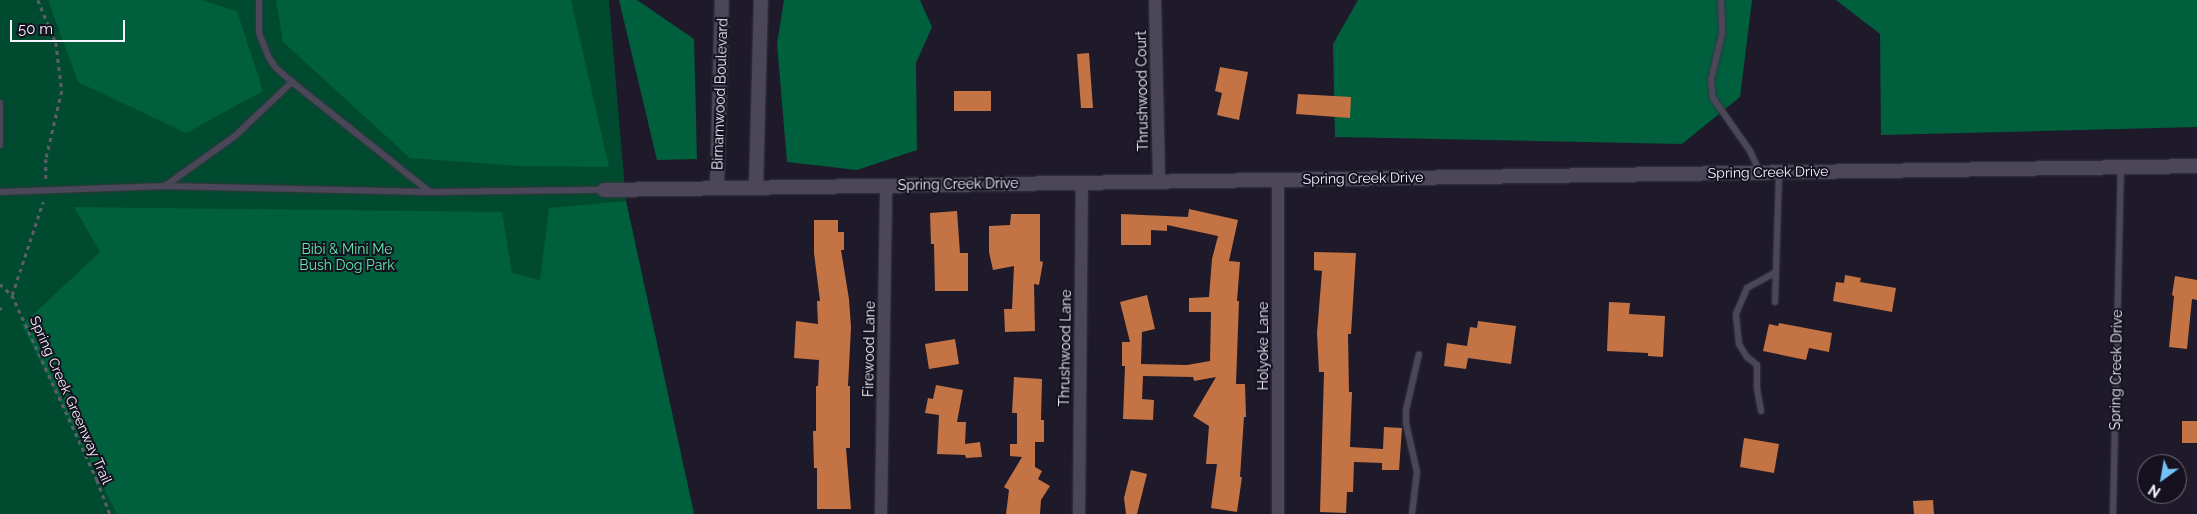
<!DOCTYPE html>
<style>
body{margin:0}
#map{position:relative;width:2197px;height:514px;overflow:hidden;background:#1e1a29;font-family:Raleway,sans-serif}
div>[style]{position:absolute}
.green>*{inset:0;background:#004a2f}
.forest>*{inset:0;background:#005f3d}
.building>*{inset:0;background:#c47344}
.path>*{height:2.5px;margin-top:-1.25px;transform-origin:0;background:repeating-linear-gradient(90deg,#605d6b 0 4px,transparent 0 8px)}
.roads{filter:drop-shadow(0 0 1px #373540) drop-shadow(0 0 1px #373540)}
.service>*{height:6px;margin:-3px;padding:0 3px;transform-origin:3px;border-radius:3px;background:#4b4758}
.minor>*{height:12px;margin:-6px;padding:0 6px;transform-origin:6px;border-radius:6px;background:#4b4758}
.tertiary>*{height:14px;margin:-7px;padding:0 7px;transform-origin:7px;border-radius:7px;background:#4b4758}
span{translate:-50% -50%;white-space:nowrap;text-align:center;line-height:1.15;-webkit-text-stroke:4px #15111f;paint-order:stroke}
.street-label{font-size:14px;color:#f5f3fe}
.park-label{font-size:14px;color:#61ebad}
.north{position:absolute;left:2137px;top:454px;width:50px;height:50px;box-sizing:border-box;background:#15111f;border:1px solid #6f6b78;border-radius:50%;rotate:212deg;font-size:14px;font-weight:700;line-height:20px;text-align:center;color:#f5f3fe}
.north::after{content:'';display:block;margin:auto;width:18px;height:22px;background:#75c0f6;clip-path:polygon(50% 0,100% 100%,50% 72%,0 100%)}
.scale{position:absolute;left:10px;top:20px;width:115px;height:22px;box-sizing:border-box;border:2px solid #f5f3fe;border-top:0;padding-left:6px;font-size:15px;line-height:18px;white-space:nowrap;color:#f5f3fe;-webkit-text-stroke:4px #15111f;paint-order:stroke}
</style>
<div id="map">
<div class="green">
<div style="clip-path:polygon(0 0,609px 0,626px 201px,694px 514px,0 514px)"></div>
</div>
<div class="forest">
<div style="clip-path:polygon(48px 0,201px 0,237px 11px,263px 91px,186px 133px,78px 82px)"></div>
<div style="clip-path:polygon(276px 0,571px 0,609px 167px,520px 166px,410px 158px,283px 42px)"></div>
<div style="clip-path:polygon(619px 0,637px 0,694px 39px,697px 159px,657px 160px)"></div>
<div style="clip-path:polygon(784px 0,920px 0,932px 27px,916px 63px,917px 150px,857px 170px,787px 162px,777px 44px)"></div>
<div style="clip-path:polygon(1358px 0,1752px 0,1740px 97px,1682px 144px,1335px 137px,1333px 44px)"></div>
<div style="clip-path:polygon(1836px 0,2197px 0,2197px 127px,1881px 135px,1880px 34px)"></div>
<div style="clip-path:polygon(626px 201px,694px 514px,117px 514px,22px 325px,100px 252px,74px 207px,502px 212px,512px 273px,540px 280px,549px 208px)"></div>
</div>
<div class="building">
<div style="clip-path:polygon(1089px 53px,1093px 108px,1081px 108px,1077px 54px)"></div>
<div style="clip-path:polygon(1220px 67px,1248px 72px,1239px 120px,1217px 115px,1222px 93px,1215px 91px)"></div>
<div style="clip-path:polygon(954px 91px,991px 91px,991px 111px,954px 111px)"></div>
<div style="clip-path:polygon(1298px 94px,1351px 97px,1350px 118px,1296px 114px)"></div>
<div style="clip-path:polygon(1189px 209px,1238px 220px,1229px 261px,1240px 262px,1237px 301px,1239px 301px,1236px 384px,1245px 384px,1246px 417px,1244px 417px,1240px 477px,1242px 477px,1237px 512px,1211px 508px,1217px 464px,1206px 464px,1209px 426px,1193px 416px,1216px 377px,1194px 381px,1193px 377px,1143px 376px,1142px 399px,1154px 400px,1153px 420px,1123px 419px,1125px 366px,1122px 366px,1122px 342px,1130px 342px,1120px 302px,1147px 295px,1155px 329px,1142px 332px,1141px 364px,1187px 365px,1210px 361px,1211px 312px,1189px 312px,1189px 298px,1209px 297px,1212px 259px,1218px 236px,1167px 225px,1167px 231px,1151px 230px,1151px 245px,1121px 245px,1121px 214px,1188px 217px)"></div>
<div style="clip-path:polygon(957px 211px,960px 253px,968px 253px,968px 291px,935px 291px,934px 244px,931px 244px,930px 213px)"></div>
<div style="clip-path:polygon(1011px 214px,1040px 214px,1040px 261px,1043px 262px,1039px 285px,1034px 284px,1035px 331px,1005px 332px,1004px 309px,1012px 309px,1014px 266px,993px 270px,989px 252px,989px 226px,1010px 225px)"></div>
<div style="clip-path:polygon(814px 220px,838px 220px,838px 232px,844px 232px,844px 250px,841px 250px,849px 299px,851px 327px,848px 386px,850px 386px,850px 448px,846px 448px,851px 509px,817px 509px,817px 468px,814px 468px,813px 431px,816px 431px,816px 386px,818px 386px,819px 360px,794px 358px,796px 321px,818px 324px,817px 301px,820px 301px,814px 253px)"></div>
<div style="clip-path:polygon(1314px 252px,1356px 253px,1351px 334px,1348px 334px,1349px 392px,1352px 392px,1350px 447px,1383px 449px,1384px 427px,1402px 428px,1399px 470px,1382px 470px,1382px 463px,1354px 462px,1353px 492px,1347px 492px,1346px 513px,1320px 512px,1324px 372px,1319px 372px,1317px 333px,1322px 271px,1314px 270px)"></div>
<div style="clip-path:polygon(1845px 275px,1861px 278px,1860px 282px,1896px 288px,1892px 312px,1833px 301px,1836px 282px,1844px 283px)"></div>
<div style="clip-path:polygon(2175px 276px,2197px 280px,2197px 300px,2192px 299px,2187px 349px,2169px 347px,2174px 296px,2172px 295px)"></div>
<div style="clip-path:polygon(1609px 302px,1630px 303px,1629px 314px,1665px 316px,1663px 357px,1648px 356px,1648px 353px,1607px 351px)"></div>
<div style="clip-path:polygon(1478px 321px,1516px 326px,1511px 364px,1468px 358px,1466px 369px,1444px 366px,1447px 343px,1467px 346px,1470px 327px,1477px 328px)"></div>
<div style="clip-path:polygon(1779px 323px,1832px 333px,1829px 352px,1809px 348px,1806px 360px,1763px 351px,1769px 324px,1778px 326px)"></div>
<div style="clip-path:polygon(955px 339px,959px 364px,929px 369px,925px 344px)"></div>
<div style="clip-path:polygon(1014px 377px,1042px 379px,1041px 420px,1044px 420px,1044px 442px,1035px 442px,1035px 467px,1042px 471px,1038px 479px,1050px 486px,1041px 500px,1040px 514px,1006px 514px,1009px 490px,1004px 487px,1022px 457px,1010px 456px,1010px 444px,1017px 444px,1017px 413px,1012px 413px)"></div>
<div style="clip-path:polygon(936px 385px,963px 390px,957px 422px,966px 422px,965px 444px,980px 442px,982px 457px,966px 458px,965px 455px,937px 454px,939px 415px,925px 413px,928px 398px,933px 399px)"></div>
<div style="clip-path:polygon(2182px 421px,2197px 421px,2197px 443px,2182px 443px)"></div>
<div style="clip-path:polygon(1744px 438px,1779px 444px,1774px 473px,1740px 467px)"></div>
<div style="clip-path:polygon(1131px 470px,1147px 474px,1137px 514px,1126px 514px,1124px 498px)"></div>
<div style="clip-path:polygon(1933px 500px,1934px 514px,1914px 514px,1913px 501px)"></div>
</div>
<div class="path">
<div style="left:38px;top:0;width:47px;rotate:67.3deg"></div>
<div style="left:56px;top:43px;width:48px;rotate:82.9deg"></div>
<div style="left:62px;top:91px;width:70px;rotate:103.2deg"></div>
<div style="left:46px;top:159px;width:20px;rotate:90deg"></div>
<div style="left:0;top:284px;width:16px;rotate:43deg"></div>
<div style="left:12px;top:295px;width:204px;rotate:65.3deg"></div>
<div style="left:97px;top:480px;width:36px;rotate:69deg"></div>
<div style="left:12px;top:295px;width:98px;rotate:-71.6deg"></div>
<div style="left:0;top:308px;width:2px;rotate:27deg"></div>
</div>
<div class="roads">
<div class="service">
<div style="left:259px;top:0;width:33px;rotate:90deg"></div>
<div style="left:259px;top:33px;width:27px;rotate:68deg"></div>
<div style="left:269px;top:58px;width:12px;rotate:55deg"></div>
<div style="left:276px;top:68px;width:21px;rotate:41deg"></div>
<div style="left:292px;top:82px;width:176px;rotate:38.6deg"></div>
<div style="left:1721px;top:0;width:34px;rotate:88deg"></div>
<div style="left:1722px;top:34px;width:47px;rotate:103.4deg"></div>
<div style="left:1711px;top:80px;width:18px;rotate:84deg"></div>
<div style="left:1713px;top:98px;width:65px;rotate:55.1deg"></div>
<div style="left:1750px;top:151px;width:23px;rotate:65deg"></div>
<div style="left:0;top:103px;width:42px;rotate:90deg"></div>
<div style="left:165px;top:186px;width:86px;rotate:-35.5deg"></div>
<div style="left:235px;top:136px;width:79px;rotate:-43.5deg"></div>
<div style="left:0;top:192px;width:165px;rotate:-2.1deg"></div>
<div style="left:165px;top:186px;width:265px;rotate:1.3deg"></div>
<div style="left:430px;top:192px;width:174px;rotate:-0.7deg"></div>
<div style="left:1775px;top:302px;width:129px;rotate:-88.2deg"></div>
<div style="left:1761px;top:411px;width:23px;rotate:-100deg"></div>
<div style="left:1757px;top:388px;width:23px;rotate:-90deg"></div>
<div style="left:1757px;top:365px;width:13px;rotate:-141deg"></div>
<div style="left:1747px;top:357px;width:15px;rotate:-122deg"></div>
<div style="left:1739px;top:344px;width:30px;rotate:-96deg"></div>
<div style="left:1736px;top:314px;width:28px;rotate:-67deg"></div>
<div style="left:1747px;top:288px;width:33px;rotate:-29deg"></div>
<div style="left:1412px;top:514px;width:42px;rotate:-83.2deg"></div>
<div style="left:1417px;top:472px;width:50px;rotate:-102.7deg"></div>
<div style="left:1406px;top:423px;width:13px;rotate:-90deg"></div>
<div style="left:1406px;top:410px;width:57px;rotate:-76.9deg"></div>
<div style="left:2113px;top:514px;width:347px;rotate:-88.7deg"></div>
</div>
<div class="minor">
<div style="left:1155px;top:0;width:181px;rotate:88.7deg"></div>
<div style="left:881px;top:514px;width:329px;rotate:-89.1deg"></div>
<div style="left:1079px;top:514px;width:331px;rotate:-89.5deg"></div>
<div style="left:1278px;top:514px;width:335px;rotate:-90deg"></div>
</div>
<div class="tertiary">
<div style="left:717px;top:187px;width:187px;rotate:-88.5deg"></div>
<div style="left:756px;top:187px;width:187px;rotate:-88.5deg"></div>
<div style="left:604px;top:190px;width:1593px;rotate:-0.86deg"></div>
</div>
</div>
<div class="street-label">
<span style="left:1142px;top:91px;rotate:-91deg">Thrushwood Court</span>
<span style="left:720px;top:94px;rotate:-88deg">Birnamwood Boulevard</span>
<span style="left:1768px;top:172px;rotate:-1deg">Spring Creek Drive</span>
<span style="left:1363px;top:178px;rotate:-1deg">Spring Creek Drive</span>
<span style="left:958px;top:184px;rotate:-1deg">Spring Creek Drive</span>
<span style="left:1263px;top:346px;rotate:-90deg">Holyoke Lane</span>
<span style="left:1065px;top:348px;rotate:-89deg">Thrushwood Lane</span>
<span style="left:869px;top:349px;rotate:-89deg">Firewood Lane</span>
<span style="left:2116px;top:370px;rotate:-89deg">Spring Creek Drive</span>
<span style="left:71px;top:400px;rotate:66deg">Spring Creek Greenway Trail</span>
</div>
<div class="park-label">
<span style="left:347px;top:257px">Bibi &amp; Mini Me<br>Bush Dog Park</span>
</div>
<div class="north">N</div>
<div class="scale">50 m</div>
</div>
